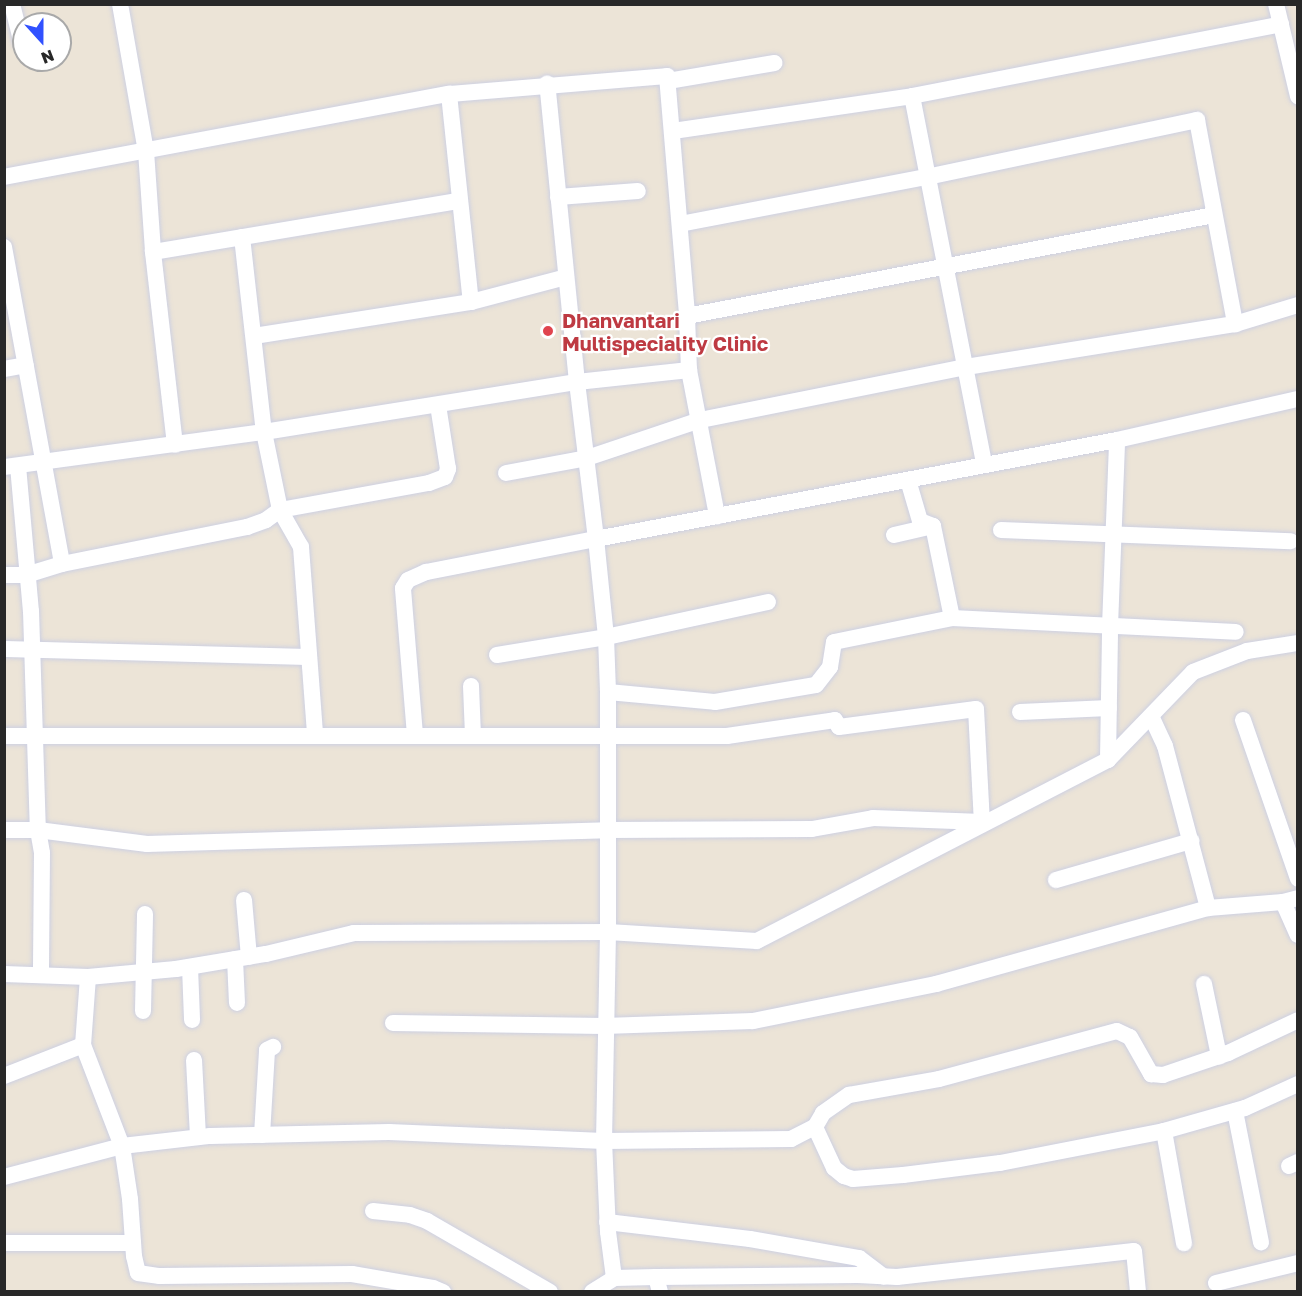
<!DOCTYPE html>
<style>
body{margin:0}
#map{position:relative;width:1302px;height:1296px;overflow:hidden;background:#ece4d7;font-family:"Golos Text",sans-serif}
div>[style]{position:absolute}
.roads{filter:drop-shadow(0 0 2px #cdd0e2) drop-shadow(0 0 2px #cdd0e2)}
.minor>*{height:16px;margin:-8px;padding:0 8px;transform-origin:8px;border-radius:8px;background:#fff}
.dots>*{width:16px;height:16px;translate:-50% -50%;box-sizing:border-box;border:3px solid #fff;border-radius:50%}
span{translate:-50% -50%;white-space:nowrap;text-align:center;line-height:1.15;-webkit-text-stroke:4.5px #fff;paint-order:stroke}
.health-label{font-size:20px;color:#be3a42;font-weight:700}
.left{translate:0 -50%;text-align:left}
.frame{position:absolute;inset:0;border:6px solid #282828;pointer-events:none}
.north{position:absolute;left:12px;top:12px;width:60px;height:60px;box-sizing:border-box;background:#fff;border:2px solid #a9a9a9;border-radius:50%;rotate:159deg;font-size:16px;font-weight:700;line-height:24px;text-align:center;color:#282828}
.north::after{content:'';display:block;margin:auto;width:21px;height:27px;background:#3151ff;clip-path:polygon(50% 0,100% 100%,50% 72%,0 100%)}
</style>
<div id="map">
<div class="roads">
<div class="minor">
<div style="left:12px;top:4px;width:38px;rotate:76deg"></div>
<div style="left:120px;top:4px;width:149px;rotate:80deg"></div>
<div style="left:146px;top:151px;width:101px;rotate:86deg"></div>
<div style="left:153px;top:252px;width:194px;rotate:83.5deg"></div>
<div style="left:1276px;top:4px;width:95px;rotate:76.6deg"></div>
<div style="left:668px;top:81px;width:108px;rotate:-9.6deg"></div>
<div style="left:449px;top:94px;width:209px;rotate:84deg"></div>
<div style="left:912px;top:96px;width:376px;rotate:-11deg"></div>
<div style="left:673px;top:131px;width:242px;rotate:-8.3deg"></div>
<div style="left:912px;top:96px;width:374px;rotate:78.9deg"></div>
<div style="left:4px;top:177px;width:453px;rotate:-10.6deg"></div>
<div style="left:449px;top:94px;width:219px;rotate:-4.7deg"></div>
<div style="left:667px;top:76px;width:241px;rotate:85.2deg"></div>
<div style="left:687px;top:316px;width:54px;rotate:87.9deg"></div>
<div style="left:689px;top:370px;width:149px;rotate:79.1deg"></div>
<div style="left:558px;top:197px;width:80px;rotate:-4.3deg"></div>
<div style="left:680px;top:224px;width:251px;rotate:-10.8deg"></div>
<div style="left:927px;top:177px;width:276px;rotate:-11.9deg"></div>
<div style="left:1197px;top:120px;width:208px;rotate:79.4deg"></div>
<div style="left:242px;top:237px;width:196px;rotate:83.6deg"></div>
<div style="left:264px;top:432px;width:80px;rotate:78.4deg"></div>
<div style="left:280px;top:510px;width:151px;rotate:-10.3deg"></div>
<div style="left:429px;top:483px;width:17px;rotate:-21deg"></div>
<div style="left:445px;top:477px;width:9px;rotate:-69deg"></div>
<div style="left:448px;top:469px;width:65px;rotate:-98.9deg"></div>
<div style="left:4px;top:247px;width:322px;rotate:79.6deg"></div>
<div style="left:62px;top:564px;width:189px;rotate:-11.3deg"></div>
<div style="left:247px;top:527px;width:20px;rotate:-20deg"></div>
<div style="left:266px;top:520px;width:17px;rotate:-36deg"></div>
<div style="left:280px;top:510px;width:43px;rotate:60.4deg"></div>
<div style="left:301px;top:547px;width:189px;rotate:85.7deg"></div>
<div style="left:153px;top:252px;width:310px;rotate:-9.5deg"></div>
<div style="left:687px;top:316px;width:537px;rotate:-10.85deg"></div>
<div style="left:254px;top:336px;width:220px;rotate:-8.9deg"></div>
<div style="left:471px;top:302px;width:98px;rotate:-14.7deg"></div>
<div style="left:4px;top:369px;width:22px;rotate:-10deg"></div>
<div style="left:18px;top:466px;width:146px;rotate:84.9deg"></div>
<div style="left:31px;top:611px;width:219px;rotate:88.2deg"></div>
<div style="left:38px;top:830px;width:23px;rotate:80deg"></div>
<div style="left:42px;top:853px;width:120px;rotate:90.5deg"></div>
<div style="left:4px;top:467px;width:262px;rotate:-7.7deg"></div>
<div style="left:264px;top:432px;width:317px;rotate:-9.1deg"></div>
<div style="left:577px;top:382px;width:113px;rotate:-6.1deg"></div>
<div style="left:506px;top:473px;width:82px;rotate:-10.5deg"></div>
<div style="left:587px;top:458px;width:119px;rotate:-18.6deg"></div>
<div style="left:700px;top:420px;width:271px;rotate:-11.3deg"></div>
<div style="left:966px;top:367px;width:272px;rotate:-9.1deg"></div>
<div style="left:1235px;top:324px;width:66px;rotate:-16.8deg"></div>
<div style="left:908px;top:480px;width:43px;rotate:73.7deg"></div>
<div style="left:920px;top:521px;width:14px;rotate:21deg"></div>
<div style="left:933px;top:526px;width:94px;rotate:78.3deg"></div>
<div style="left:1001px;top:530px;width:290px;rotate:2.2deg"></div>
<div style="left:894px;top:535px;width:40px;rotate:-13deg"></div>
<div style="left:4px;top:575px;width:22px"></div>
<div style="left:26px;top:575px;width:38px;rotate:-17deg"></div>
<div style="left:768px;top:602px;width:166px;rotate:167.8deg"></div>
<div style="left:606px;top:637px;width:99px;rotate:-95.8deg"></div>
<div style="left:596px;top:539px;width:530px;rotate:-10.76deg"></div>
<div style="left:1117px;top:440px;width:186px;rotate:-12.8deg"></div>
<div style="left:4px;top:649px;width:305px;rotate:1.5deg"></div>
<div style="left:497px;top:655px;width:110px;rotate:-9.4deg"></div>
<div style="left:606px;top:637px;width:55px;rotate:87.9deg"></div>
<div style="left:471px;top:686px;width:49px;rotate:87.7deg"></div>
<div style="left:1020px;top:712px;width:89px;rotate:-2.6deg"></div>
<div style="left:1151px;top:716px;width:33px;rotate:65deg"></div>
<div style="left:1165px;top:746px;width:168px;rotate:75.1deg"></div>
<div style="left:1243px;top:720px;width:168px;rotate:70.9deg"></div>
<div style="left:415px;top:735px;width:147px;rotate:-94.7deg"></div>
<div style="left:403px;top:588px;width:9px;rotate:-58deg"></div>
<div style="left:408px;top:580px;width:20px;rotate:-24deg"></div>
<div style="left:426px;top:572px;width:173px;rotate:-11deg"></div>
<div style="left:596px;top:539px;width:158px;rotate:-96.9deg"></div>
<div style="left:577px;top:382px;width:300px;rotate:-95.7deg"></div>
<div style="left:4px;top:736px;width:723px"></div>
<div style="left:727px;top:736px;width:109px;rotate:-8.4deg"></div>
<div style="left:835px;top:720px;width:8px;rotate:60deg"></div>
<div style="left:839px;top:727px;width:138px;rotate:-7.5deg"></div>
<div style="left:976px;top:709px;width:113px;rotate:87deg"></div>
<div style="left:1108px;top:760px;width:134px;rotate:-89.1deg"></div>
<div style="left:1110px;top:626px;width:186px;rotate:-87.8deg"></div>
<div style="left:4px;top:830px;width:34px"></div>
<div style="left:38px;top:830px;width:110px;rotate:7.3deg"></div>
<div style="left:147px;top:844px;width:460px;rotate:-1.7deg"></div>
<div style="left:607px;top:830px;width:205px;rotate:-0.3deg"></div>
<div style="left:812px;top:829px;width:62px;rotate:-10.2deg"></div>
<div style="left:873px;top:818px;width:110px;rotate:2.1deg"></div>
<div style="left:1056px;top:880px;width:141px;rotate:-16.1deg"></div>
<div style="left:244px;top:900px;width:57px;rotate:85deg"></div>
<div style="left:1283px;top:902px;width:36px;rotate:66deg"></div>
<div style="left:235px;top:959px;width:44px;rotate:87.4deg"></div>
<div style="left:190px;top:967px;width:53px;rotate:87.8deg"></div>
<div style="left:4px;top:974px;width:84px;rotate:2deg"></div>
<div style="left:88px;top:977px;width:88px;rotate:-5.2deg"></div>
<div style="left:176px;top:969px;width:91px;rotate:-9.5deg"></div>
<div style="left:266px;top:954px;width:90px;rotate:-13.4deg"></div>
<div style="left:354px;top:933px;width:254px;rotate:-0.2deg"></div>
<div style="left:608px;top:932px;width:149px;rotate:3.5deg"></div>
<div style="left:757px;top:941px;width:395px;rotate:-27.3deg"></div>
<div style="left:1108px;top:760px;width:122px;rotate:-46deg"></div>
<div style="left:1193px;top:672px;width:58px;rotate:-21.3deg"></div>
<div style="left:1247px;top:651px;width:52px;rotate:-8.9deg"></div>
<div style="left:88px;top:977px;width:68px;rotate:94.2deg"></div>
<div style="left:83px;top:1045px;width:108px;rotate:68.9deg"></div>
<div style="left:122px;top:1146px;width:54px;rotate:81.4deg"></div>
<div style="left:130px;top:1199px;width:57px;rotate:86deg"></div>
<div style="left:134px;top:1256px;width:17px;rotate:77deg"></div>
<div style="left:138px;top:1273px;width:22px;rotate:8deg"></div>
<div style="left:160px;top:1276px;width:192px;rotate:-0.6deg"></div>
<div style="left:352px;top:1274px;width:82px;rotate:9.8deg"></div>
<div style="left:433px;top:1288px;width:11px;rotate:22deg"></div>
<div style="left:1204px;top:984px;width:74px;rotate:78.2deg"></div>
<div style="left:143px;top:1011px;width:97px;rotate:-88.8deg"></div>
<div style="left:393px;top:1023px;width:211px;rotate:0.8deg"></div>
<div style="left:604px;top:1026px;width:149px;rotate:-1.9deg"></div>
<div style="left:753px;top:1021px;width:187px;rotate:-11.4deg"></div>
<div style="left:936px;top:984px;width:282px;rotate:-15.6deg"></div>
<div style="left:1208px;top:908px;width:75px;rotate:-4.6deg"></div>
<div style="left:1283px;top:902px;width:16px;rotate:-15deg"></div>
<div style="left:194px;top:1060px;width:77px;rotate:87deg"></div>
<div style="left:4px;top:1076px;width:85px;rotate:-21.4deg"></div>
<div style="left:1235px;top:1111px;width:134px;rotate:78.8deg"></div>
<div style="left:815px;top:1127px;width:45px;rotate:65.1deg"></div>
<div style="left:834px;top:1168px;width:13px;rotate:39deg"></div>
<div style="left:844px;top:1176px;width:9px;rotate:18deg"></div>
<div style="left:853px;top:1179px;width:50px;rotate:-4.6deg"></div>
<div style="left:903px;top:1175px;width:98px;rotate:-7.1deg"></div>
<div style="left:1000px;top:1163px;width:167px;rotate:-11deg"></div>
<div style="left:1164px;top:1131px;width:84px;rotate:-15.9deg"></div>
<div style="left:1245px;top:1108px;width:58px;rotate:-24.4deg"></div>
<div style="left:1164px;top:1131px;width:114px;rotate:79.9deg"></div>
<div style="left:262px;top:1135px;width:85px;rotate:-86.6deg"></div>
<div style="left:267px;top:1050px;width:7px;rotate:-27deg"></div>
<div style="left:1289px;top:1166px;width:10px;rotate:-24deg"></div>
<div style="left:4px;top:1177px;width:122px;rotate:-14.7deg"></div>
<div style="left:122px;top:1146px;width:89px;rotate:-6.5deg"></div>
<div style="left:210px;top:1136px;width:179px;rotate:-1.3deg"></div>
<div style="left:389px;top:1132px;width:215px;rotate:2.4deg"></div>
<div style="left:604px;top:1141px;width:187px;rotate:-0.6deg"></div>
<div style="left:791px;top:1139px;width:27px;rotate:-27deg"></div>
<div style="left:815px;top:1127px;width:16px;rotate:-60deg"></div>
<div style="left:823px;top:1113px;width:32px;rotate:-35deg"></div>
<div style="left:849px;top:1095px;width:91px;rotate:-10.1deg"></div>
<div style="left:939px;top:1079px;width:184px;rotate:-15.1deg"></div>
<div style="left:1117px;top:1031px;width:14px;rotate:25deg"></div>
<div style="left:1130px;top:1037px;width:43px;rotate:60.4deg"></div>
<div style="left:1151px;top:1074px;width:12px;rotate:5deg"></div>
<div style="left:1163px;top:1075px;width:69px;rotate:-18.7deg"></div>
<div style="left:1228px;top:1053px;width:77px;rotate:-25.2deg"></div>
<div style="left:373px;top:1211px;width:37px;rotate:6deg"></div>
<div style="left:410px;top:1215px;width:18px;rotate:19deg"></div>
<div style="left:427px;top:1221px;width:142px;rotate:30deg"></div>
<div style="left:607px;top:1222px;width:144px;rotate:6.8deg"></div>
<div style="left:750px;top:1239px;width:111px;rotate:9.9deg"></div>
<div style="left:859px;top:1258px;width:31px;rotate:37deg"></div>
<div style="left:4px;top:1243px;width:129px"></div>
<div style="left:656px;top:1277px;width:202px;rotate:-0.6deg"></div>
<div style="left:858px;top:1275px;width:39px;rotate:3deg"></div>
<div style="left:897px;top:1277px;width:238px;rotate:-6.3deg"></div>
<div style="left:1134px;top:1251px;width:41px;rotate:84.4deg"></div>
<div style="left:614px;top:1278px;width:42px;rotate:-1.4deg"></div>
<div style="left:656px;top:1277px;width:16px;rotate:75deg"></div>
<div style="left:1216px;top:1283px;width:84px;rotate:-13.7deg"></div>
<div style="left:592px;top:1292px;width:26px;rotate:-32deg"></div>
<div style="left:614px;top:1278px;width:46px;rotate:-97.4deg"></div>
<div style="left:608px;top:1232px;width:91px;rotate:-92.5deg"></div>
<div style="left:604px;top:1141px;width:209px;rotate:-88.9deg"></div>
<div style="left:608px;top:932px;width:240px;rotate:-90deg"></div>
<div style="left:608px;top:692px;width:107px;rotate:5.3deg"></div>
<div style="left:715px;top:702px;width:102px;rotate:-9.6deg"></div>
<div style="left:816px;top:685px;width:23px;rotate:-52deg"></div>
<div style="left:830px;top:667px;width:25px;rotate:-81deg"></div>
<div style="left:834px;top:642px;width:120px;rotate:-11.5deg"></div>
<div style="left:952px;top:618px;width:284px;rotate:2.8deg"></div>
</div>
</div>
<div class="dots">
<div style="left:548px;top:331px;background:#e0444e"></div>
</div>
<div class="health-label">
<span class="left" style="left:562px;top:332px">Dhanvantari<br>Multispeciality Clinic</span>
</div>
<div class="frame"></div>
<div class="north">N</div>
</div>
